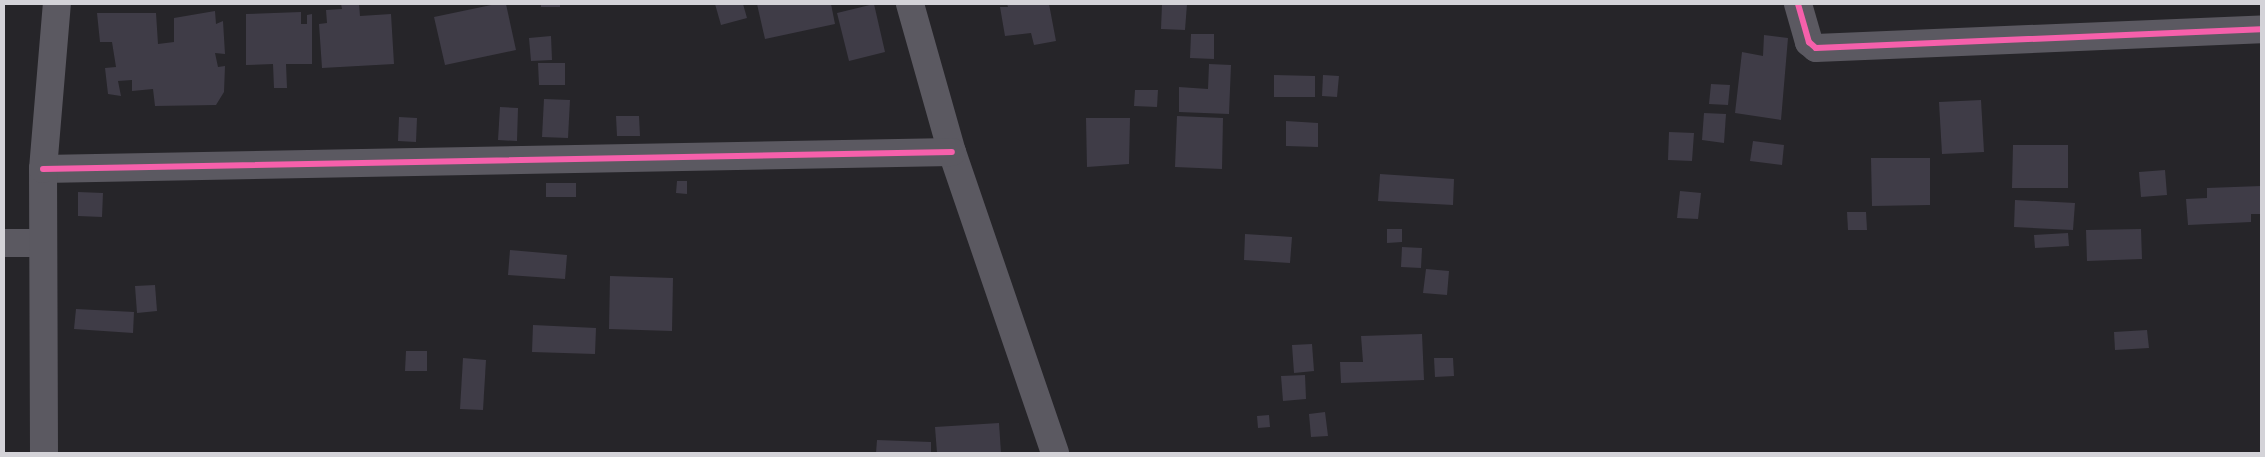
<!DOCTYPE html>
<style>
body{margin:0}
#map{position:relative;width:2265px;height:457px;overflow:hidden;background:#262529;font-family:"Public Sans",sans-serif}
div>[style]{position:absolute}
.building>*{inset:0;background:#3f3c47}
.street>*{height:28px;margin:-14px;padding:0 14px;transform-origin:14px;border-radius:14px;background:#5b5961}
.cycleway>*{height:6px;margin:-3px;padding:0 3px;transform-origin:3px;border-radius:3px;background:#f560ab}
span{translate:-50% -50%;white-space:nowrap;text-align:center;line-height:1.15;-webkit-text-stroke:4px #1c1a21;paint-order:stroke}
.frame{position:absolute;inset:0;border:5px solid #d4d3d8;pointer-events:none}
</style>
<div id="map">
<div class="building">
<div style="clip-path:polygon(341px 4px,359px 4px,360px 16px,391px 14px,394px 64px,322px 68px,319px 24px,327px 23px,326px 10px,342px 9px)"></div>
<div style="clip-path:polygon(496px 4px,506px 4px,516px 50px,445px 65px,434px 17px)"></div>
<div style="clip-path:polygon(541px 4px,560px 4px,560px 7px,541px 7px)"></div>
<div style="clip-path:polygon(715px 4px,743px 4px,747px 18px,721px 25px)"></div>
<div style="clip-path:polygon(757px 4px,831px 4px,835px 24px,765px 39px)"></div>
<div style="clip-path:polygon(874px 4px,885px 52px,849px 61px,837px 13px)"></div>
<div style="clip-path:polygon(1007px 4px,1049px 4px,1056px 41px,1034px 45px,1031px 33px,1005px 36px,1000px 7px,1008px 7px)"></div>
<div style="clip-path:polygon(1162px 4px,1187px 4px,1185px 30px,1161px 29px)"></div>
<div style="clip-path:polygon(215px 11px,216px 24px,223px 21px,225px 54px,215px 53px,218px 67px,225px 66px,224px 92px,216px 105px,155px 106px,153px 89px,132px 91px,132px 80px,118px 81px,121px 96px,108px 94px,105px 68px,116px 67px,112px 42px,100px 42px,97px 13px,156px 13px,158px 44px,174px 42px,174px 18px)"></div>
<div style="clip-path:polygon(301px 12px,301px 24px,307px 24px,307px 15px,312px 14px,312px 64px,286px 64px,287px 88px,274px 88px,273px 64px,246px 65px,246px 14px)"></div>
<div style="clip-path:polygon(1191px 34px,1214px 34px,1214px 59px,1190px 58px)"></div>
<div style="clip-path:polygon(1764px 35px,1788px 38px,1781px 120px,1735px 113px,1742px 52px,1763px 56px)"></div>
<div style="clip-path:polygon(551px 36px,552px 60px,531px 61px,529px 38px)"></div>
<div style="clip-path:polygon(538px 63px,565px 63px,565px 85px,539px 85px)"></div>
<div style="clip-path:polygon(1209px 64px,1231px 65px,1229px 114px,1179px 112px,1179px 87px,1208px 89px)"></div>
<div style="clip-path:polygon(1274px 75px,1315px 76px,1315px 97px,1274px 97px)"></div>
<div style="clip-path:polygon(1323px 75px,1339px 76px,1337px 97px,1322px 96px)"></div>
<div style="clip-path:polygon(1711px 84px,1730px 85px,1728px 105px,1709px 104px)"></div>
<div style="clip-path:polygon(1135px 90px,1158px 90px,1157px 107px,1134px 106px)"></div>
<div style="clip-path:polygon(544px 99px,570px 100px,568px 138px,542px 137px)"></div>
<div style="clip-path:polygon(1981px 100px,1984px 152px,1942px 154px,1939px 102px)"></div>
<div style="clip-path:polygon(500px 107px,518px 108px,517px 141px,498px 140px)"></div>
<div style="clip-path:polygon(1704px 113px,1726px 114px,1724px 143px,1702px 140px)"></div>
<div style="clip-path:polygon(616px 116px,639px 116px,640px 136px,617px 136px)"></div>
<div style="clip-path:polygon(1177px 116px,1223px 118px,1222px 169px,1175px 167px)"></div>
<div style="clip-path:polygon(399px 117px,417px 118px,416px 142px,398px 141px)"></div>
<div style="clip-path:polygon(1086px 118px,1130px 118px,1129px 164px,1087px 167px)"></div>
<div style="clip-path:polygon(1286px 121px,1318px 123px,1318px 147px,1286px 146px)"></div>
<div style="clip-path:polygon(1669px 132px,1694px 133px,1692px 161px,1668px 160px)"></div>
<div style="clip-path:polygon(1753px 141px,1784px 145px,1782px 165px,1750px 161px)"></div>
<div style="clip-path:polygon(2013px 145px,2068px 145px,2068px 188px,2012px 188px)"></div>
<div style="clip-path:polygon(1871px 158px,1930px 158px,1930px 205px,1872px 206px)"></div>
<div style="clip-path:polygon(2165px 170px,2167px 195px,2141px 197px,2139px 172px)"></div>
<div style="clip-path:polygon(1380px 174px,1454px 179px,1453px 205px,1378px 201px)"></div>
<div style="clip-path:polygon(677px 181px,687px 181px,687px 194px,676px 193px)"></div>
<div style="clip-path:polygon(546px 183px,576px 183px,576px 197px,546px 197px)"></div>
<div style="clip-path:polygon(2261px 186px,2261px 214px,2251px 214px,2251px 222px,2188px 225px,2186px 199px,2207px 198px,2207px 188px)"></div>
<div style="clip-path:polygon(1680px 191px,1701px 193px,1698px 219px,1677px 218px)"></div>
<div style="clip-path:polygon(78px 192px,103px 193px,102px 217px,78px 216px)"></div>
<div style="clip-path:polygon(2015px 200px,2075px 203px,2073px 230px,2014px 227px)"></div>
<div style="clip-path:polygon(1847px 212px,1866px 212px,1867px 230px,1848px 230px)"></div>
<div style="clip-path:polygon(1387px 229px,1402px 229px,1402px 242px,1387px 243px)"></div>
<div style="clip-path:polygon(2141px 229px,2142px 259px,2087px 261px,2086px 230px)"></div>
<div style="clip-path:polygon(2068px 233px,2069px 246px,2035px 248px,2034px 235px)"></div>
<div style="clip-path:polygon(1245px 234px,1292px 237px,1290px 263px,1244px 260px)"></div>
<div style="clip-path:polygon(1402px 247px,1422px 248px,1421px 268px,1401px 267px)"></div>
<div style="clip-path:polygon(510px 250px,567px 255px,565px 279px,508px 275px)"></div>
<div style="clip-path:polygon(1426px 269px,1449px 271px,1447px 295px,1423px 293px)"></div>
<div style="clip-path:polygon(610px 276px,673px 278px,672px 331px,609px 329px)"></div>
<div style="clip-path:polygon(155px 285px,157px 311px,137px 313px,135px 286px)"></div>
<div style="clip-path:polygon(76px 309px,134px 312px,133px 333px,74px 329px)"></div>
<div style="clip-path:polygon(533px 325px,596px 328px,595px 354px,532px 352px)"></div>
<div style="clip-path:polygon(2147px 330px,2149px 348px,2115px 350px,2114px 332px)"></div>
<div style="clip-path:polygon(1422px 334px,1424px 380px,1341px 383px,1340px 362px,1363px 362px,1361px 336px)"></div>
<div style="clip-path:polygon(1312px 344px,1314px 371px,1294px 373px,1292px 345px)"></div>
<div style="clip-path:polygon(406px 351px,427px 351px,427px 371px,405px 371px)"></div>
<div style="clip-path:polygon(463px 358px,486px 360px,483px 410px,460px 409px)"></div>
<div style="clip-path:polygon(1434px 358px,1453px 358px,1454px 376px,1435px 377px)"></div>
<div style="clip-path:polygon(1305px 375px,1306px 399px,1283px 401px,1281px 376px)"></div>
<div style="clip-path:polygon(1325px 412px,1328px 436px,1311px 437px,1309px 414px)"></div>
<div style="clip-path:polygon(1269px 415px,1270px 427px,1258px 428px,1257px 416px)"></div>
<div style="clip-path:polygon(999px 423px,1001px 453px,937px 453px,935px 427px)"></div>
<div style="clip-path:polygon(877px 440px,931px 442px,931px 453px,876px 453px)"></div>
</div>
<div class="street">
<div style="left:910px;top:4px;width:154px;rotate:74.2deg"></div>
<div style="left:952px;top:152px;width:318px;rotate:71.1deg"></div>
<div style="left:1798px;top:4px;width:40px;rotate:74deg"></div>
<div style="left:1809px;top:42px;width:9px;rotate:41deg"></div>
<div style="left:1816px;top:48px;width:445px;rotate:-2.4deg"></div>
<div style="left:43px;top:169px;width:909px;rotate:-1.07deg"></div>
<div style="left:4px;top:243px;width:38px"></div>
<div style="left:44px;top:453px;width:284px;rotate:-90.2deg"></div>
<div style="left:43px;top:169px;width:166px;rotate:-85.2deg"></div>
</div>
<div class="cycleway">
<div style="left:1798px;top:4px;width:40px;rotate:74deg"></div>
<div style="left:1809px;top:42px;width:9px;rotate:41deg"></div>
<div style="left:1816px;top:48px;width:445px;rotate:-2.4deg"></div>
<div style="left:43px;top:169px;width:909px;rotate:-1.07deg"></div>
</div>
<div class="frame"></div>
</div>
